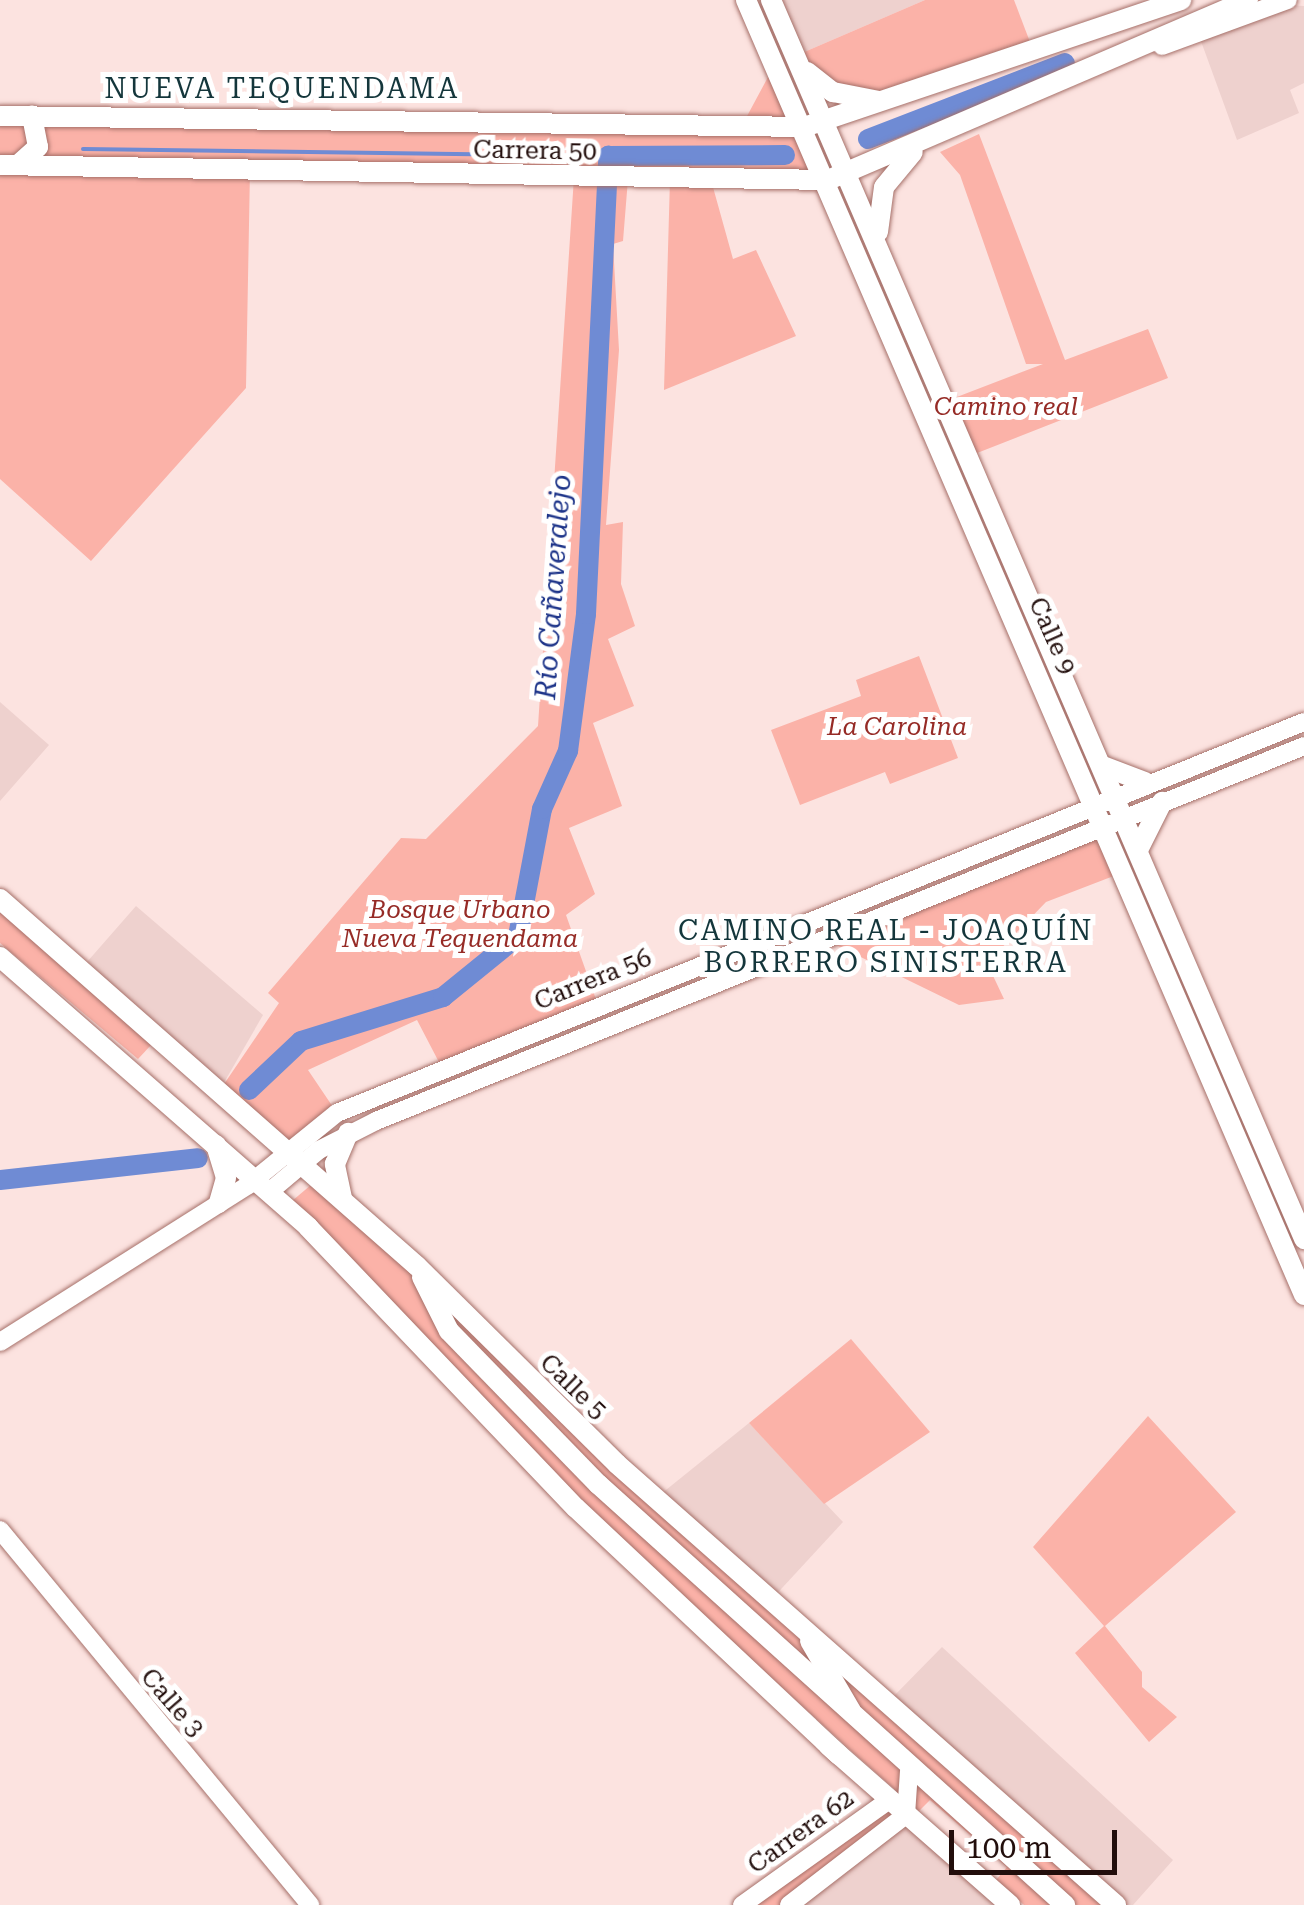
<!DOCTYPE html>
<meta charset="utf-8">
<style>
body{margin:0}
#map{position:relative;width:1304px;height:1905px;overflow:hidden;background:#fce3e0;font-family:"Roboto Serif",serif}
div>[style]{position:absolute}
.built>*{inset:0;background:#eed1ce}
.green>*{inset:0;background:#fbb2a8}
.stream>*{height:4px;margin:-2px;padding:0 2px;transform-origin:2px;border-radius:2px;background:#6f8bd4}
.river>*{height:20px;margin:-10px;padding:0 10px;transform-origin:10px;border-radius:10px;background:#6f8bd4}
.roads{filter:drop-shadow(0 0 2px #a67069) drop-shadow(0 0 2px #a67069)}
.minor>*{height:18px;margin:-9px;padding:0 9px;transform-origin:9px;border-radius:9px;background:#fff}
.major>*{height:20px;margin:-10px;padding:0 10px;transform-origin:10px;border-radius:10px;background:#fff}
span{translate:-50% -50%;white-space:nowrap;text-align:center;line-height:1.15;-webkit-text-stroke:10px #fff;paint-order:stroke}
.street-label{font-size:25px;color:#220e0c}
.park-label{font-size:25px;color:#962b26;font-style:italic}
.neighbourhood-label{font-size:28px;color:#14363b;letter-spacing:2.5px}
.water-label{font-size:28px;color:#1d3489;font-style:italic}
.scale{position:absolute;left:949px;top:1830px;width:168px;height:45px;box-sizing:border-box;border:5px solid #220e0c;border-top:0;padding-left:12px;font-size:30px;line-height:35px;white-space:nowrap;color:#220e0c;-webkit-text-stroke:8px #fff;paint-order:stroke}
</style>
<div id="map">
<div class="built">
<div style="clip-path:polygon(771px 0,925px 0,795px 56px)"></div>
<div style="clip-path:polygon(1286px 5px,1304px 6px,1304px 83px,1290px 90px,1299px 113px,1237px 140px,1198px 33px)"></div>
<div style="clip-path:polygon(0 702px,49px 745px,0 801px)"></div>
<div style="clip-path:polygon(136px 906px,263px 1015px,218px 1093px,80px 970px)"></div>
<div style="clip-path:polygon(749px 1423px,843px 1522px,771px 1600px,656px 1498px)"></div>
<div style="clip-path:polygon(942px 1647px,1173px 1860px,1133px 1905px,1116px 1905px,889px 1701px)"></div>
<div style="clip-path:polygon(900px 1821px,1010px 1905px,789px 1905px)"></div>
</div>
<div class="green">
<div style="clip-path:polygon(925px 0,1014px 0,1033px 50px,865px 101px,795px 56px)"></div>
<div style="clip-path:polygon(775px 64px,828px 180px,711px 180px,733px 259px,756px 250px,796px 336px,664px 390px,670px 179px,628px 179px,623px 241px,613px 244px,619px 350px,606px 525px,623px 522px,621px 584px,635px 626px,608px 639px,634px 706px,593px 723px,622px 806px,569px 828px,595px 894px,566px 915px,598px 1005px,442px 1068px,417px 1020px,308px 1070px,337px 1113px,285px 1149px,218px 1093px,279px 1003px,268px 993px,401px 838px,426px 839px,538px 726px,574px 177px,250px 170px,246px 388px,91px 561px,0 479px,0 116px,746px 118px)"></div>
<div style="clip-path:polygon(979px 134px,1065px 360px,1148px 329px,1168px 378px,972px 455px,949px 400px,1043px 364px,1026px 364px,960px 175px,940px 152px)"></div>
<div style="clip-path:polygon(919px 656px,958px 758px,890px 784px,885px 772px,800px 805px,771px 730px,861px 696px,856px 680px)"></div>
<div style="clip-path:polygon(1104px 824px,1124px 872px,1046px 902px,987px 963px,1004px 999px,959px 1005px,834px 944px)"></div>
<div style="clip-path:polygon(0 901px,152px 1044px,138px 1059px,0 943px)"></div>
<div style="clip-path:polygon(318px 1179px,533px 1383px,1116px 1905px,1024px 1905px,996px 1880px,1007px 1867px,930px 1800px,919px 1811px,847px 1747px,580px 1503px,292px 1201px)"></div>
<div style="clip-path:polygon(851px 1339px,930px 1432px,824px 1504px,749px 1423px)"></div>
<div style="clip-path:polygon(1148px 1416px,1236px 1512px,1105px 1626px,1142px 1672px,1142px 1687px,1177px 1717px,1149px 1742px,1075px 1653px,1104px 1626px,1033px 1547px)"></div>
<div style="clip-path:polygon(889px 1800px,906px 1815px,789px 1905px,742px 1905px)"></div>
</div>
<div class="stream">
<div style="left:83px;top:149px;width:525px;rotate:0.76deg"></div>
</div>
<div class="river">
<div style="left:868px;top:139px;width:211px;rotate:-21.1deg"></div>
<div style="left:249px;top:1090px;width:71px;rotate:-43.3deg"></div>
<div style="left:301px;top:1041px;width:149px;rotate:-17.2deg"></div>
<div style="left:443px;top:997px;width:97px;rotate:-39.1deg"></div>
<div style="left:518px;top:936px;width:129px;rotate:-79.3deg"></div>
<div style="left:542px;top:809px;width:64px;rotate:-65.9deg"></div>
<div style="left:568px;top:751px;width:138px;rotate:-82.5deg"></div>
<div style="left:586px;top:614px;width:459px;rotate:-87.2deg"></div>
<div style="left:608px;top:156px;width:177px;rotate:-0.3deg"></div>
<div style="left:0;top:1180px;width:199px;rotate:-6.3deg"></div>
</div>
<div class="roads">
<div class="minor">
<div style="left:1162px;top:46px;width:134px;rotate:-20.1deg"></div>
<div style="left:269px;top:1192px;width:65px;rotate:-40deg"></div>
<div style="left:319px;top:1150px;width:64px;rotate:-27deg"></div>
<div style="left:376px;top:1121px;width:1001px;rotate:-22deg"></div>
<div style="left:0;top:1342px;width:294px;rotate:-32.3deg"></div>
<div style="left:248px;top:1185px;width:114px;rotate:-39deg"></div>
<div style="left:337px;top:1113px;width:1043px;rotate:-22.02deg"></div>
<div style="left:0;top:1530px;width:487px;rotate:50.4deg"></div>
<div style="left:742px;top:1905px;width:181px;rotate:-35.5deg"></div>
<div style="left:789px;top:1905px;width:148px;rotate:-37.6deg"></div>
<div style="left:906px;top:1815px;width:44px;rotate:-86.1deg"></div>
</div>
<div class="major">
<div style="left:746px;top:0;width:1410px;rotate:66.69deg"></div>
<div style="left:771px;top:0;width:1349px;rotate:66.72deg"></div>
<div style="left:807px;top:72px;width:33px;rotate:38deg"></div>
<div style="left:833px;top:92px;width:47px;rotate:11.1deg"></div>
<div style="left:0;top:116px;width:804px;rotate:0.78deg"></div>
<div style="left:804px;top:127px;width:398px;rotate:-18.6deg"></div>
<div style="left:0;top:165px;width:828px;rotate:1.04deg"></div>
<div style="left:828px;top:180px;width:457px;rotate:-23.2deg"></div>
<div style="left:18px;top:165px;width:27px;rotate:-42deg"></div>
<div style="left:38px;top:147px;width:32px;rotate:-101deg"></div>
<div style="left:878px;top:232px;width:45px;rotate:-82.4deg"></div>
<div style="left:884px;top:187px;width:45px;rotate:-50.4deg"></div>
<div style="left:1103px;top:766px;width:45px;rotate:20.9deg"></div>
<div style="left:1138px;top:850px;width:54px;rotate:-63.4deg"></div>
<div style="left:0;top:899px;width:555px;rotate:41.35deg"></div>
<div style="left:417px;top:1266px;width:281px;rotate:44.7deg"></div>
<div style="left:617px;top:1464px;width:666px;rotate:41.47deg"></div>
<div style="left:0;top:957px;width:410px;rotate:41.2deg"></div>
<div style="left:308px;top:1227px;width:388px;rotate:46.4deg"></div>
<div style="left:576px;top:1508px;width:361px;rotate:43.2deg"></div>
<div style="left:216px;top:1145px;width:34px;rotate:73deg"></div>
<div style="left:226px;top:1178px;width:26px;rotate:106deg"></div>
<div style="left:342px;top:1198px;width:35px;rotate:-102deg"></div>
<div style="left:335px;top:1164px;width:34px;rotate:-67deg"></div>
<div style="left:422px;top:1277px;width:60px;rotate:63.4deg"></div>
<div style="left:449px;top:1331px;width:214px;rotate:45.8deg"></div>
<div style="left:598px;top:1484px;width:629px;rotate:42.03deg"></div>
<div style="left:810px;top:1641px;width:81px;rotate:59.6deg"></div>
<div style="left:829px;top:1746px;width:241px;rotate:41.3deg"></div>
</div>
</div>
<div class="street-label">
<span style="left:535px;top:151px;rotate:1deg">Carrera 50</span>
<span style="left:1052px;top:636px;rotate:66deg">Calle 9</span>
<span style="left:593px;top:980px;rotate:-22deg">Carrera 56</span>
<span style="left:573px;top:1387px;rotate:44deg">Calle 5</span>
<span style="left:172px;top:1703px;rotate:49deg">Calle 3</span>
<span style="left:801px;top:1832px;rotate:-36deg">Carrera 62</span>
</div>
<div class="park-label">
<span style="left:1006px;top:407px">Camino real</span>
<span style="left:897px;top:727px">La Carolina</span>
<span style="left:460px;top:925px">Bosque Urbano<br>Nueva Tequendama</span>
</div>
<div class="neighbourhood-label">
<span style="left:282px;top:89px">NUEVA TEQUENDAMA</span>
<span style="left:886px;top:947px">CAMINO REAL - JOAQUÍN<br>BORRERO SINISTERRA</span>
</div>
<div class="water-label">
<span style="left:554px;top:587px;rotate:-86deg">Río Cañaveralejo</span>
</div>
<div class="scale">100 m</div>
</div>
